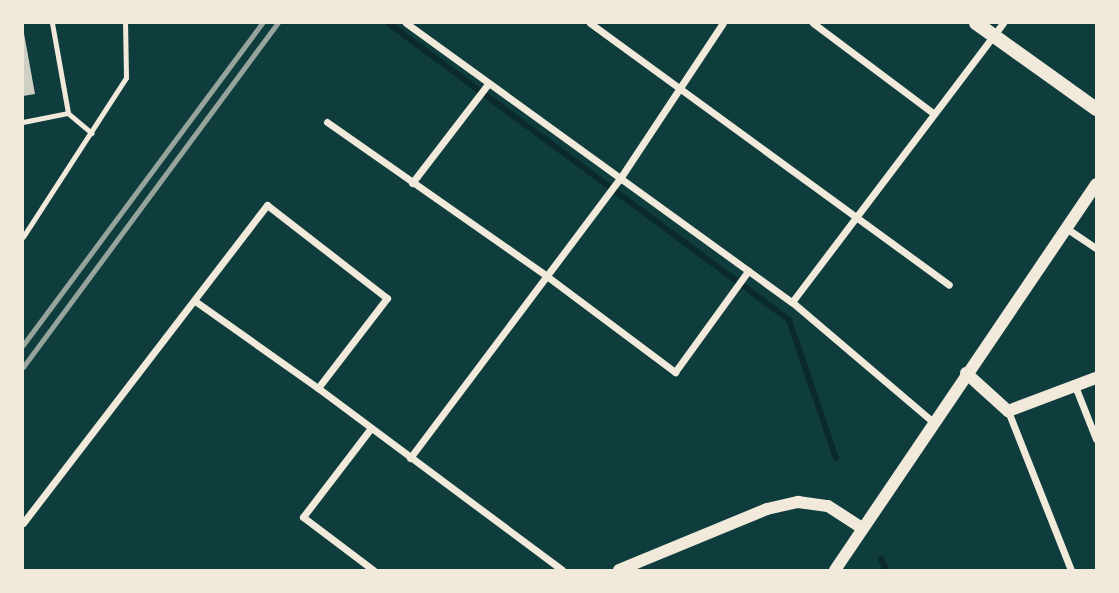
<!DOCTYPE html>
<style>
body{margin:0}
#map{position:relative;width:1119px;height:593px;overflow:hidden;background:#0f3d3e;font-family:Cabin,sans-serif}
div>[style]{position:absolute}
.stream>*{height:6px;margin:-3px;padding:0 3px;transform-origin:3px;border-radius:3px;background:#0a2a2b}
.building>*{inset:0;background:#cfcfc3}
.service>*{height:4.5px;margin:-2.25px;padding:0 2.25px;transform-origin:2.25px;border-radius:2.25px;background:#f1e9da}
.minor>*{height:7px;margin:-3.5px;padding:0 3.5px;transform-origin:3.5px;border-radius:3.5px;background:#f1e9da}
.tertiary>*{height:12px;margin:-6px;padding:0 6px;transform-origin:6px;border-radius:6px;background:#f1e9da}
.secondary>*{height:14px;margin:-7px;padding:0 7px;transform-origin:7px;border-radius:7px;background:#f1e9da}
.rail>*{height:5px;margin:-2.5px;padding:0 2.5px;transform-origin:2.5px;border-radius:2.5px;background:#97a49c}
span{translate:-50% -50%;white-space:nowrap;text-align:center;line-height:1.15;-webkit-text-stroke:6px #f1e9da;paint-order:stroke}
.frame{position:absolute;inset:0;border:24px solid #f1e9da;pointer-events:none}
</style>
<div id="map">
<div class="stream">
<div style="left:388px;top:23px;width:499px;rotate:36.5deg"></div>
<div style="left:789px;top:320px;width:146px;rotate:71.2deg"></div>
<div style="left:881px;top:559px;width:12px;rotate:66deg"></div>
</div>
<div class="building">
<div style="clip-path:polygon(23px 28px,35px 94px,23px 96px)"></div>
</div>
<div class="service">
<div style="left:68px;top:113px;width:31px;rotate:40deg"></div>
<div style="left:23px;top:122px;width:46px;rotate:-11.3deg"></div>
<div style="left:68px;top:113px;width:91px;rotate:-100.1deg"></div>
<div style="left:23px;top:237px;width:189px;rotate:-57.1deg"></div>
<div style="left:126px;top:78px;width:55px;rotate:-91deg"></div>
</div>
<div class="minor">
<div style="left:406px;top:23px;width:476px;rotate:35.9deg"></div>
<div style="left:792px;top:302px;width:187px;rotate:40.4deg"></div>
<div style="left:590px;top:23px;width:444px;rotate:36.1deg"></div>
<div style="left:813px;top:23px;width:150px;rotate:36.9deg"></div>
<div style="left:327px;top:122px;width:270px;rotate:35deg"></div>
<div style="left:548px;top:277px;width:159px;rotate:36.8deg"></div>
<div style="left:675px;top:372px;width:125px;rotate:-54.1deg"></div>
<div style="left:412px;top:183px;width:125px;rotate:-52.5deg"></div>
<div style="left:1066px;top:228px;width:36px;rotate:34deg"></div>
<div style="left:195px;top:301px;width:151px;rotate:35.3deg"></div>
<div style="left:318px;top:388px;width:304px;rotate:36.7deg"></div>
<div style="left:792px;top:302px;width:350px;rotate:-52.9deg"></div>
<div style="left:1075px;top:386px;width:57px;rotate:68.4deg"></div>
<div style="left:1008px;top:411px;width:171px;rotate:68.4deg"></div>
<div style="left:371px;top:428px;width:112px;rotate:127.4deg"></div>
<div style="left:303px;top:517px;width:88px;rotate:37.1deg"></div>
<div style="left:410px;top:458px;width:348px;rotate:-53.1deg"></div>
<div style="left:619px;top:180px;width:188px;rotate:-56.5deg"></div>
<div style="left:23px;top:523px;width:401px;rotate:-52.5deg"></div>
<div style="left:267px;top:205px;width:152px;rotate:37.8deg"></div>
<div style="left:387px;top:298px;width:113px;rotate:127.5deg"></div>
</div>
<div class="tertiary">
<div style="left:966px;top:373px;width:57px;rotate:42.1deg"></div>
<div style="left:1008px;top:411px;width:94px;rotate:-20.6deg"></div>
<div style="left:619px;top:570px;width:160px;rotate:-22.4deg"></div>
<div style="left:767px;top:509px;width:32px;rotate:-13deg"></div>
<div style="left:798px;top:502px;width:30px;rotate:8deg"></div>
<div style="left:828px;top:506px;width:40px;rotate:32.9deg"></div>
<div style="left:835px;top:570px;width:466px;rotate:-55.9deg"></div>
</div>
<div class="secondary">
<div style="left:976px;top:23px;width:148px;rotate:35.6deg"></div>
</div>
<div class="rail">
<div style="left:23px;top:345px;width:401px;rotate:-53.4deg"></div>
<div style="left:23px;top:367px;width:428px;rotate:-53.5deg"></div>
</div>
<div class="frame"></div>
</div>
